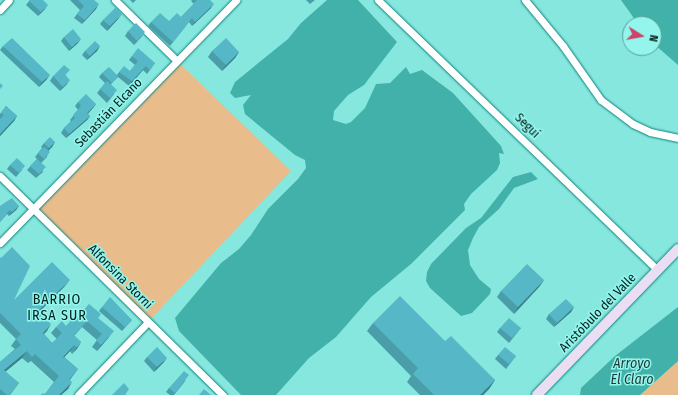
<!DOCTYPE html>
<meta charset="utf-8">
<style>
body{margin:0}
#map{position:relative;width:678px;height:395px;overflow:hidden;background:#86e7de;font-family:"Fira Sans Condensed",sans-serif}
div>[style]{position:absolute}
.green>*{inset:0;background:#e9bc8c}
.water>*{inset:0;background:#41b1a9}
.roads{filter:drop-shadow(0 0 1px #0c837c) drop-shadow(0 0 1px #0c837c)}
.street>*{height:7px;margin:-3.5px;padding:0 3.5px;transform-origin:3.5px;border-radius:3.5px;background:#fff}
.secondary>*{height:10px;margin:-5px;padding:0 5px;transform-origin:5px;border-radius:5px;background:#eadef4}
.wall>*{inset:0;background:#4a9eaa}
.shaded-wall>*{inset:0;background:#3c818b}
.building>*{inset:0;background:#56b8c6}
span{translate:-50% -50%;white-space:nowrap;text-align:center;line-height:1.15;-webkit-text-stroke:3px #93f5eb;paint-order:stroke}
.street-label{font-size:13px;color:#02211f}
.neighbourhood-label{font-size:14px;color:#02211f;letter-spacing:1px}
.water-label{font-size:14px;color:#1f3836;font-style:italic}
.north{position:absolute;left:622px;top:16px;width:40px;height:40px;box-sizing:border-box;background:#93f5eb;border:1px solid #59a099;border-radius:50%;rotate:101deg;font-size:11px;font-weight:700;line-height:16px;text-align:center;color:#02211f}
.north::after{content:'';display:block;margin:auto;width:14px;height:18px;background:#cf4168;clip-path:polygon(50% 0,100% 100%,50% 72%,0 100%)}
</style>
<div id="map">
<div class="green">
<div style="clip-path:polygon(176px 60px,291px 171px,148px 322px,34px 209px)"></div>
<div style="clip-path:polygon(678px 361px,678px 395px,640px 395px)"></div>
</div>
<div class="water">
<div style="clip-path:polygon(327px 0,358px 0,397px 42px,364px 85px,348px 95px,334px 111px,333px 120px,346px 124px,351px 122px,365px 108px,376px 84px,390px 83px,406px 67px,410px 74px,422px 70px,453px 93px,501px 146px,504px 154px,499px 153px,500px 163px,497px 170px,471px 194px,464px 204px,465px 210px,411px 264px,371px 297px,336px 337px,309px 358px,276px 395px,241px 395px,179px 331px,175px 318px,221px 263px,239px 249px,251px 235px,268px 209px,298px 179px,306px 168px,305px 160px,295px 155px,245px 114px,243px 105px,251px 95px,235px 98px,230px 93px,235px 82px,288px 39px,301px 23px)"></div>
<div style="clip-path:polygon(621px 0,678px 0,678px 65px,654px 44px,654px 24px,638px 24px)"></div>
<div style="clip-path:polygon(531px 172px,538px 179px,514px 188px,499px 209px,479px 227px,473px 238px,468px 250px,470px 265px,479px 279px,491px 289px,490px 294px,472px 313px,461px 316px,430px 288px,426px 281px,427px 272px,431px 264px,466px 228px,481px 218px,513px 177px)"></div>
<div style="clip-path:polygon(678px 307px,678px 361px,640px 395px,580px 395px,581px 388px,615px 356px)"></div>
</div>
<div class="roads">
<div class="street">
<div style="left:115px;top:0;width:86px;rotate:44.5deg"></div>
<div style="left:378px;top:0;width:389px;rotate:44deg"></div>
<div style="left:525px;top:0;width:60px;rotate:50.4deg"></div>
<div style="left:563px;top:46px;width:66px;rotate:54.9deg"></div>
<div style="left:601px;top:100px;width:40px;rotate:37deg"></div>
<div style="left:633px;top:124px;width:19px;rotate:25deg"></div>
<div style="left:650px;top:132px;width:29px;rotate:12deg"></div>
<div style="left:0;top:10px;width:13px;rotate:-48deg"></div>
<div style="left:0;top:176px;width:313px;rotate:44.5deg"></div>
<div style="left:0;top:243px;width:339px;rotate:-45.8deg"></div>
<div style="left:78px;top:395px;width:101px;rotate:-46.2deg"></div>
</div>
<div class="secondary">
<div style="left:537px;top:395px;width:203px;rotate:-46deg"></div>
</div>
</div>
<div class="wall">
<div style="clip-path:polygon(30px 0,45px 9px,38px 16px,26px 5px)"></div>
<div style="clip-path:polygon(70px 0,94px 0,96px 9px,82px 24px,74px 18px,80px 10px)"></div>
<div style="clip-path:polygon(130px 0,136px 0,133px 3px)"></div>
<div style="clip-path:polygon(192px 0,210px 0,211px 8px,192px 26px,189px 22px,170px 46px,148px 26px,151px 22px,169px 21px,181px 17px,194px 4px,191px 1px)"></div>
<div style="clip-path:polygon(306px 0,315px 0,310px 4px)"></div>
<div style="clip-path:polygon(119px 18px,107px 31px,100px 24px,103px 20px)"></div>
<div style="clip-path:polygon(128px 31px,142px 36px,134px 45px,125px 36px)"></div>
<div style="clip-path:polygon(64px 37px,78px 43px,69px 51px,61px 41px)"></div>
<div style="clip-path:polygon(3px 46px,47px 79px,39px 87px,0 50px)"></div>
<div style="clip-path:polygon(100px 46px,97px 51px,87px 60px,82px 55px,85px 51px)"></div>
<div style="clip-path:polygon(212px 51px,239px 52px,235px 58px,222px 71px,208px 57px)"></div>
<div style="clip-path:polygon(132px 56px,155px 63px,147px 74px,143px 70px,129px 86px,118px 77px,111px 84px,114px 94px,107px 103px,97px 93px,105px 83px,99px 77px,102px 73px,117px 75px,119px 72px,130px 71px,135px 65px,129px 60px)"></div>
<div style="clip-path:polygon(66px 75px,67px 84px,60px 91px,50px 81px,53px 76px)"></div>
<div style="clip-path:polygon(78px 102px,96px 104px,93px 108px,88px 114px,90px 116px,87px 120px,66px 138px,61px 133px,64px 128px,71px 121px,70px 120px,78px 110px,75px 106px)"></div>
<div style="clip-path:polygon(6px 106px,17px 116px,14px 121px,0 136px,0 114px)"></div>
<div style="clip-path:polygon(55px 142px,52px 147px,48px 151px,47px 157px,41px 163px,43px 172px,36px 178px,27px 170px,37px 159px,35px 157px,42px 148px,41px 147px,44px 143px)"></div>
<div style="clip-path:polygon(10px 165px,22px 170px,16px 177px,7px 169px)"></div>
<div style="clip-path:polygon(0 206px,19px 206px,16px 210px,9px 216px)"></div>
<div style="clip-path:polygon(0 257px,14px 300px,65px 286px,39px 312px,47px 331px,44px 334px,52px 343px,57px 339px,51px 333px,56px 327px,66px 326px,75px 320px,98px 318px,109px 337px,97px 351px,92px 347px,97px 340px,82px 327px,74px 336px,81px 342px,72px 354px,70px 351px,64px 357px,78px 369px,70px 380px,68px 389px,61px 395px,41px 395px,45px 394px,54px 382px,31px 361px,28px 363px,22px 358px,5px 372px,19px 383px,10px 395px,0 395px,0 362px,15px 349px,11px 346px,16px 339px,0 323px)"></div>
<div style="clip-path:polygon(544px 280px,539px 287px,514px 314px,497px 297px,501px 291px)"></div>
<div style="clip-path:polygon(102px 307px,132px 320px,122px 331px,99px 311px)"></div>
<div style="clip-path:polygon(574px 307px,571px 312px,554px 327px,546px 319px,549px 314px)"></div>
<div style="clip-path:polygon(373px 323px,445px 341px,495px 380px,489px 389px,483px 395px,420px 395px,407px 382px,411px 376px,367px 331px)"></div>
<div style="clip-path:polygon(500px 328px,521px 328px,509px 343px,497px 332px)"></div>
<div style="clip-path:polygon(498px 355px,516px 356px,506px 369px,495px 359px)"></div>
<div style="clip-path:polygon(147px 357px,164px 362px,154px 372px,144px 361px)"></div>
<div style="clip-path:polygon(186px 380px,174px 395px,170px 395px,166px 392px,169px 388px)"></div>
</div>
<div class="shaded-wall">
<div style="clip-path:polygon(99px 4px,96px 9px,82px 24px,85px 20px)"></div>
<div style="clip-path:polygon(214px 4px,211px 8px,192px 26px,195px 22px)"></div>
<div style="clip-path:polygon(48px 5px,45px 9px,38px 16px,41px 12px)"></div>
<div style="clip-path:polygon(122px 14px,119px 18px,107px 31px,110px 26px)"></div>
<div style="clip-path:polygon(145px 32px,142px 36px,134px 45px,137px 41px)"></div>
<div style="clip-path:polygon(81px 39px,78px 43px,69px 51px,72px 47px)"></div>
<div style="clip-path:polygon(100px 46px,97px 51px,87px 60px,90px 56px)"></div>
<div style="clip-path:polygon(239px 52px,235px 58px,222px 71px,226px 65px)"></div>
<div style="clip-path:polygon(146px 66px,143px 70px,129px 86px,132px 81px)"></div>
<div style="clip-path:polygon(50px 75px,47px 79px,39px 87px,42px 82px)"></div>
<div style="clip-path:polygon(70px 80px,67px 84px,60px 91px,63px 87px)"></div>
<div style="clip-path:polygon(96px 104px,93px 108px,84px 117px,87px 113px)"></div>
<div style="clip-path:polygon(17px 116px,14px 121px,0 136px,0 134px)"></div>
<div style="clip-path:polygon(90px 116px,87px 120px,66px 138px,69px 134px)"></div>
<div style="clip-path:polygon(55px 142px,52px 147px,46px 153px,49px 148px)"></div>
<div style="clip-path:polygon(19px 206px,16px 210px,9px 216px,12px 212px)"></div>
<div style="clip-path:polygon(10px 210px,7px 214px,0 222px,0 221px)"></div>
<div style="clip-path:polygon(70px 280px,65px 286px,34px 317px,38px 311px)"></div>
<div style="clip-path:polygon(544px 280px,539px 287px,514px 314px,518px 307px)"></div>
<div style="clip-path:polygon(574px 307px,571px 312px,554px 327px,557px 323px)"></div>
<div style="clip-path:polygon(51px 324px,47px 331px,38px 339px,43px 333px)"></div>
<div style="clip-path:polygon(114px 331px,109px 337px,97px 351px,101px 345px)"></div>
<div style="clip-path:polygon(81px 342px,77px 349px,72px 354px,77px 347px)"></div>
<div style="clip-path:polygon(74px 345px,70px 351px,59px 363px,63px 357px)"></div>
<div style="clip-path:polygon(27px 351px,22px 358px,0 376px,4px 370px)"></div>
<div style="clip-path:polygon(167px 358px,164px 362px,154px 372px,157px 367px)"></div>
<div style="clip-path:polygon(495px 380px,489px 389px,483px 395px,480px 395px)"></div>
<div style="clip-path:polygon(72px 382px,68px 389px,61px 395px,59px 395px)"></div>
</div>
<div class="building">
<div style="clip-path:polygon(30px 0,43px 0,48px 5px,41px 12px,29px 1px)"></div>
<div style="clip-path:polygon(78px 0,94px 0,99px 4px,85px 20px,77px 14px,84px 6px)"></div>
<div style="clip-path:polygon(197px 0,210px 0,214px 4px,195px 22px,192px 18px,173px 42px,151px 22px,160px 13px,169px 21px,177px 13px,181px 17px)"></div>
<div style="clip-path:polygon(116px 7px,122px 14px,110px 26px,103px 20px)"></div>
<div style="clip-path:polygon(136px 23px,145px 32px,137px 41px,128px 31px)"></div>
<div style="clip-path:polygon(73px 29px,81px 39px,72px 47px,64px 37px)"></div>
<div style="clip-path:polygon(12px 38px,50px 75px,42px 82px,3px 46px)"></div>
<div style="clip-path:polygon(226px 38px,239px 52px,226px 65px,212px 51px)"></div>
<div style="clip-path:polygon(95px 41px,100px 46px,90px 56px,85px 51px)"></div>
<div style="clip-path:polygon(138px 48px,155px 63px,150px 70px,146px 66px,132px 81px,119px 72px,124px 66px,130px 71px,138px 61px,132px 56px)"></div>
<div style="clip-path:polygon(64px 65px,70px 70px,65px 75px,70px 80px,63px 87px,53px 76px)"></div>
<div style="clip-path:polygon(109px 67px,118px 76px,112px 83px,102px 73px)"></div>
<div style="clip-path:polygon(107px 81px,117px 90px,110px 98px,100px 89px)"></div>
<div style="clip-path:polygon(0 83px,3px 86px,0 89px)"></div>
<div style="clip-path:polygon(86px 94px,96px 104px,87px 113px,90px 116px,69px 134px,64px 128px,75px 118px,73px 115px,81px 106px,78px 102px)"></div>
<div style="clip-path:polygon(6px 106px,17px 116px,0 134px,0 119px,4px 115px,1px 113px)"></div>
<div style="clip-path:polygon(50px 137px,55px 142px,49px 148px,44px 143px)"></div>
<div style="clip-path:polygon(44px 147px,50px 152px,44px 159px,38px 153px)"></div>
<div style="clip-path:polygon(17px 158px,25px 166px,19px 173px,10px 165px)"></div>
<div style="clip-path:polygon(37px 159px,46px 167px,39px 174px,30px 166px)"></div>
<div style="clip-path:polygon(12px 198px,19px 206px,12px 212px,10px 210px,0 221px,0 206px)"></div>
<div style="clip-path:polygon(12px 247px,30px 266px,14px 300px,52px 262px,70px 280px,38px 311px,51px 324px,43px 333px,52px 343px,62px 333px,56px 327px,62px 321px,66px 326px,73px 318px,75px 320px,89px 304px,101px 314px,98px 318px,114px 331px,101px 345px,96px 340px,102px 334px,87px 321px,74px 335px,81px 342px,77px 347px,74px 345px,63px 357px,78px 369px,69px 379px,72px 382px,59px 395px,41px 395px,43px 393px,45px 394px,59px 376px,35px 354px,32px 357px,27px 351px,4px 370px,19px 383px,9px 395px,7px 395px,0 389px,0 362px,21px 345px,16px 339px,21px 334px,0 313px,0 257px,1px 258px)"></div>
<div style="clip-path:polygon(527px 264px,544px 280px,518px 307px,501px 291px)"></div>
<div style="clip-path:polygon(400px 296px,445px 341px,451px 336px,495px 380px,480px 395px,434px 395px,413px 374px,418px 368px,373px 323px)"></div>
<div style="clip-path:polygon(110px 297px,132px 320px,125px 327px,102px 307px)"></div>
<div style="clip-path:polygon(566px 299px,574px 307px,557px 323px,549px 314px)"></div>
<div style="clip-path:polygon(509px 318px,521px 328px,512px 338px,500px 328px)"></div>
<div style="clip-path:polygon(157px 347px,167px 358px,157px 367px,147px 357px)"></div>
<div style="clip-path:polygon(505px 347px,516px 356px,509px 364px,498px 355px)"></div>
<div style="clip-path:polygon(184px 371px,189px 375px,175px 393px,169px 388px)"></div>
<div style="clip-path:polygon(124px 383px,129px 389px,125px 395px,112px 395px)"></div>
<div style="clip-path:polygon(204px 389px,211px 395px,199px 395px)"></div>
</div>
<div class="street-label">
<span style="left:109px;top:113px;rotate:-46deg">Sebastián Elcano</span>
<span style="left:527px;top:126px;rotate:44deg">Seguí</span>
<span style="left:120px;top:277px;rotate:45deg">Alfonsina Storni</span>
<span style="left:598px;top:313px;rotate:-46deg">Aristóbulo del Valle</span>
</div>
<div class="neighbourhood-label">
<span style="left:57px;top:308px">BARRIO<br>IRSA SUR</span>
</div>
<div class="water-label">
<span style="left:632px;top:372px">Arroyo<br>El Claro</span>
</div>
<div class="north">N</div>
</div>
